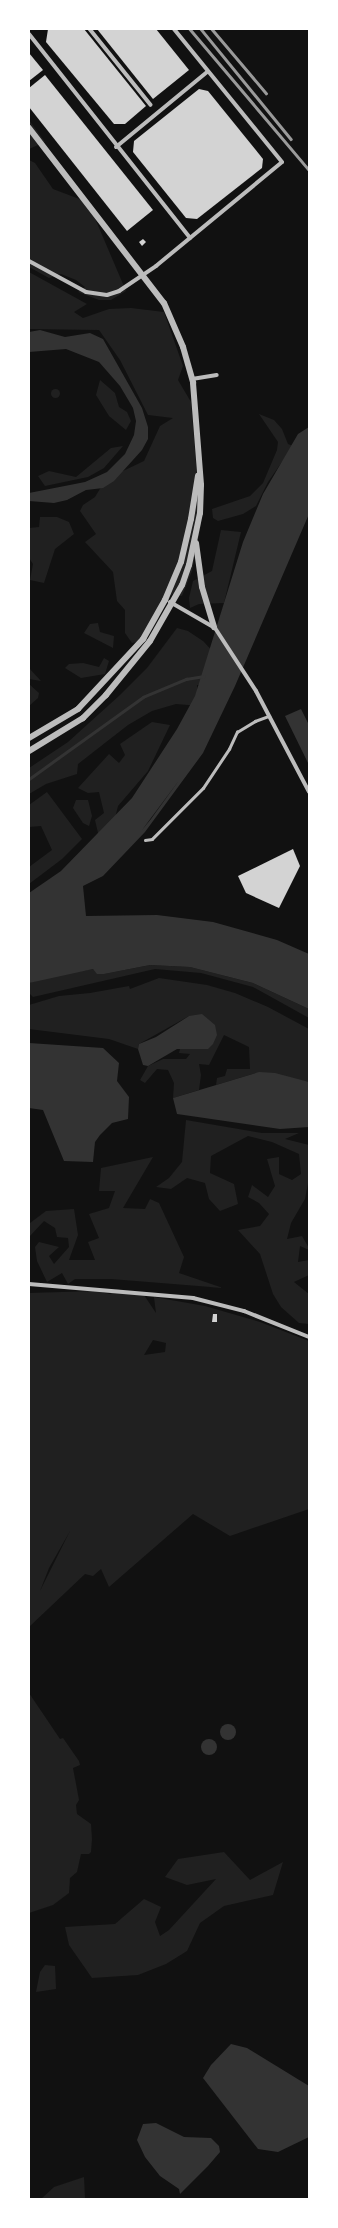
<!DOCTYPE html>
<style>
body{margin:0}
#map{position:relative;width:338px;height:2228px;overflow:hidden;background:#111;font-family:Cabin,sans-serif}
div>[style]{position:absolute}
.green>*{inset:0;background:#202020}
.round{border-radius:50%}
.water>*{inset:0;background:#333}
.stream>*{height:2.5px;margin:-1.25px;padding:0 1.25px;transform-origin:1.25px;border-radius:1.25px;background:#333}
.building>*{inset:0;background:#d3d3d3}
.service>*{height:2.5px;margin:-1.25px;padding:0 1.25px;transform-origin:1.25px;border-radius:1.25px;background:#bcbcbc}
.pedestrian>*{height:3.5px;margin:-1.75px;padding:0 1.75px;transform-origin:1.75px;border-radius:1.75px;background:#bcbcbc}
.minor>*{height:4px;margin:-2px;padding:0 2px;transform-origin:2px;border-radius:2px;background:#bcbcbc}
.tertiary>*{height:6px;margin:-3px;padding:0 3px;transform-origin:3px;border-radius:3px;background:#bcbcbc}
.rail>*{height:2.5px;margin:-1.25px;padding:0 1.25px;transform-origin:1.25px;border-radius:1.25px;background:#9a9a9a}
span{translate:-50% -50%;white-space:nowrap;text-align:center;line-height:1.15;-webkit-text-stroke:3px #fff;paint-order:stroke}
.frame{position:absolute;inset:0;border:30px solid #fff;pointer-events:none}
</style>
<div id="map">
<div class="green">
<div style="clip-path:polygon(29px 120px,45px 142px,29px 149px)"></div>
<div style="clip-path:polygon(29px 160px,35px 163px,53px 189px,82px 200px,94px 216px,126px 291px,111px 300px,99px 300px,78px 292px,85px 287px,76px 280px,61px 274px,49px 278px,29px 267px)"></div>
<div style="clip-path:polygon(29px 272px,87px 304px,74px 312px,83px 318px,109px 309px,131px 308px,164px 312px,183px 366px,178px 380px,191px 402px,201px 524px,192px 571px,182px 596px,173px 594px,160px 601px,159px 618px,145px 641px,132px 643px,125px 633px,125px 610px,117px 601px,113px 572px,85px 542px,96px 534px,80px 511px,83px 505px,95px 497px,106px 479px,144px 461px,160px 426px,173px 418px,148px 415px,120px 360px,99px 330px,29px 329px)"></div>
<div style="clip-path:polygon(100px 380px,115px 393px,119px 407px,127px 412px,131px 421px,126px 430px,109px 416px,96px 395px)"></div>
<div class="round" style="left:50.5px;top:388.5px;width:9px;height:9px"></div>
<div style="clip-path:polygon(259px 414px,274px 420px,282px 429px,288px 444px,293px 446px,268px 482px,256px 506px,243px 514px,218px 521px,213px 518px,212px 509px,250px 496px,263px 483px,277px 450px,278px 442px)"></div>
<div style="clip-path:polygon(123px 446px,104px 468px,88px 477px,45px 486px,38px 476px,49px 471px,76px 477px,111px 448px)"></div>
<div style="clip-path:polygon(40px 517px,57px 517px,69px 522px,74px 534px,55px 549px,44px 583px,30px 580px,33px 564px,29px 558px,29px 528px,39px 527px)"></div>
<div style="clip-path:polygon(221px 530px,241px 532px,224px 603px,199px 604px,190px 608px,189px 598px,193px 581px,212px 571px)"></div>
<div style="clip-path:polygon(98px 623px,100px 632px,114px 636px,113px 648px,84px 633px,90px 624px)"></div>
<div style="clip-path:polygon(177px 628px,188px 631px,203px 641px,219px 658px,217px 684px,197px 685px,200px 706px,176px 704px,152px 711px,128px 725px,78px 764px,77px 774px,46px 784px,29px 794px,29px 768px,68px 742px,120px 695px,147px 668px)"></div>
<div style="clip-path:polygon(104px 658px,109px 661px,105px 674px,81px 678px,65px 668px,69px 664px,83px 663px,99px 667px)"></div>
<div style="clip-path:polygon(29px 668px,41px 681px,29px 679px)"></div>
<div style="clip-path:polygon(29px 684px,39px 693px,38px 698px,29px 706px)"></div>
<div style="clip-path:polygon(152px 722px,170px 725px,148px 771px,118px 806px,114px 822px,99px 837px,95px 820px,104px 813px,99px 792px,88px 793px,78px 788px,109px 754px,119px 763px,125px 755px,120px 744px)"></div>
<div style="clip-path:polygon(47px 792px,82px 839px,62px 859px,29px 884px,29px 867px,52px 850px,41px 826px,29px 827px,29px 805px)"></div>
<div style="clip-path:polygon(76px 800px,88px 800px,92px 816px,89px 826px,83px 823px,73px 808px)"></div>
<div style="clip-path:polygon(150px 965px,190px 967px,253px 983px,309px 1009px,309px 1018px,253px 987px,201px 973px,155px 969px,33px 997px,29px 993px,29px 983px,47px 977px,93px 969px,104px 974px)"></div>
<div style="clip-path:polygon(159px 978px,207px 985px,235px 993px,268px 1007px,309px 1029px,309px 1082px,256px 1073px,216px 1085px,217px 1078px,225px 1076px,227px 1069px,250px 1069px,249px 1047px,224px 1035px,209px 1065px,199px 1064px,201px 1075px,199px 1090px,173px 1098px,174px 1083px,168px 1070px,157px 1069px,145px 1083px,140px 1080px,148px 1066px,163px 1059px,186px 1059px,190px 1054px,179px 1053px,180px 1049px,206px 1049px,189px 1016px,139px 1044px,138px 1049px,109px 1039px,29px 1029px,29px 1005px,59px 996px,90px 993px,129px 986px,130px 989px)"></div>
<div style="clip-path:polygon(186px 1120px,262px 1133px,299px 1133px,285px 1139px,309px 1145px,309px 1178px,305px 1199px,291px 1223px,287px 1239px,302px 1236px,309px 1248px,309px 1250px,300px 1246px,298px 1262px,309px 1260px,309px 1275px,294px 1282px,309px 1294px,309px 1324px,299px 1323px,281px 1307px,273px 1294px,260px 1254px,238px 1230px,260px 1226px,269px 1214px,259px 1203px,248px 1197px,252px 1185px,268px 1197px,275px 1186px,267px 1159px,279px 1157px,279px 1174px,292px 1180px,301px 1174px,299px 1154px,272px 1142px,248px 1136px,211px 1156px,210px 1173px,234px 1184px,238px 1204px,220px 1211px,209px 1199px,205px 1183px,187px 1178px,171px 1189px,156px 1187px,169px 1178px,182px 1162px)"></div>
<div style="clip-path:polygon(153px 1157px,123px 1208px,145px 1209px,150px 1199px,159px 1203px,184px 1257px,179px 1273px,223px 1288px,111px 1279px,75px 1279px,68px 1284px,62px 1273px,47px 1282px,37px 1261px,35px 1247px,39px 1242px,59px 1247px,49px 1256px,54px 1264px,69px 1247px,68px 1238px,57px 1237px,55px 1228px,44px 1221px,30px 1236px,30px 1223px,46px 1211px,74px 1209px,78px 1235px,69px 1260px,95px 1260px,88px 1242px,99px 1238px,89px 1214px,109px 1208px,115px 1191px,99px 1191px,101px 1168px)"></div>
<div style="clip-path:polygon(evenodd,116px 1289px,144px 1295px,156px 1313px,154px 1297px,205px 1306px,260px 1322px,309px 1341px,309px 1509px,230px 1536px,193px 1514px,109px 1587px,101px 1569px,93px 1576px,85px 1574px,29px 1627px,29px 1293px,95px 1291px,110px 1294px,116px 1289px,153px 1340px,166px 1343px,165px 1352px,144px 1355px,153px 1340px,116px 1289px,70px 1531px,40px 1591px,49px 1568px,70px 1531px)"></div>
<div style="clip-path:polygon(29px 1693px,60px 1739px,63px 1738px,79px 1761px,80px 1765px,73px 1768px,79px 1800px,76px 1805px,77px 1814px,91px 1824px,92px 1839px,91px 1852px,89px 1854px,81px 1854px,77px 1872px,70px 1878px,69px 1893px,53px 1905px,29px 1913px)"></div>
<div style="clip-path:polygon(224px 1852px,250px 1880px,283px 1862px,273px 1895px,224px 1906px,200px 1923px,187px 1951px,166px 1964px,138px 1975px,92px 1978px,69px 1945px,65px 1927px,115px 1924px,144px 1899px,161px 1907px,155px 1922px,160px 1936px,169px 1930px,216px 1879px,187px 1885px,165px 1877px,178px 1859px)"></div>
<div style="clip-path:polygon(45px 1965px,55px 1966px,56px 1989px,36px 1992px,40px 1972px)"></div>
<div style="clip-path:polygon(84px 2177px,85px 2199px,41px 2199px,54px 2187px)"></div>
</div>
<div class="water">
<div style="clip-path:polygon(40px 330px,65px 337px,90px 333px,103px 339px,142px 408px,148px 427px,148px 439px,142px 450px,114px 481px,103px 488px,86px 490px,67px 500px,54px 503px,29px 501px,29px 493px,85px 482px,107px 472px,125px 454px,134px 435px,136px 421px,133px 408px,120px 386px,99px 362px,66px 349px,29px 352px,29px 332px)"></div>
<div style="clip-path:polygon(evenodd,309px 427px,309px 514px,235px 686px,203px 753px,145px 832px,103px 876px,83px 886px,86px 916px,157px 915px,213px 922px,277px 940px,309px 954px,309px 1009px,253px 983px,190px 967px,150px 965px,104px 974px,97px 974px,93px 969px,29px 983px,29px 893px,61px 871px,132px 798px,177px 729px,195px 696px,243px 542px,263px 494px,298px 434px,309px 427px,180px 779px,151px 819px,142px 830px,180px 779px)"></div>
<div style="clip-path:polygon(301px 709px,309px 725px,309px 765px,285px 716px)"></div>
<div style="clip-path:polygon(202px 1014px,215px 1025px,217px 1035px,213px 1044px,208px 1049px,177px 1049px,148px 1066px,143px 1065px,138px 1049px,139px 1044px,156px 1037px,189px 1016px)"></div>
<div style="clip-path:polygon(29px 1043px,103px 1048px,119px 1063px,117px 1081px,129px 1097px,128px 1119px,112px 1123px,100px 1135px,95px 1142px,93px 1162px,64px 1161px,43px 1110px,29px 1108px)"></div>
<div style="clip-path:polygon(259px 1072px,275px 1073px,309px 1082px,309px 1127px,280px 1129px,177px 1114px,173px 1098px)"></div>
<div class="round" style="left:220px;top:1724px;width:16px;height:16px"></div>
<div class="round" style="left:201px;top:1739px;width:16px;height:16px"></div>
<div style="clip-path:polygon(231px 2044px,247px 2048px,309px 2086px,309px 2137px,278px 2152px,258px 2149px,203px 2078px,211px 2065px)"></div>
<div style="clip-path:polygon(156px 2123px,184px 2137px,211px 2138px,219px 2146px,220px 2152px,208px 2166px,180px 2194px,179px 2189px,160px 2176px,145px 2157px,137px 2140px,143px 2124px)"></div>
</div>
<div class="stream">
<div style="left:29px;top:779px;width:140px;rotate:-35.7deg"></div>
<div style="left:143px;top:697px;width:47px;rotate:-22.7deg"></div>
<div style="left:186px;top:679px;width:18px;rotate:-9deg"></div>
</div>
<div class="building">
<div style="clip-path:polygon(48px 29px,84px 29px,146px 106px,125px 124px,114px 124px,46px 42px)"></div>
<div style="clip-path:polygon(97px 29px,156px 29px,189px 70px,153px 99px)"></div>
<div style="clip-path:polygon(29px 53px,43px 70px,29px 81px)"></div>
<div style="clip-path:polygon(45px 75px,153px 210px,127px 231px,29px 107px,29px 88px)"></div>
<div style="clip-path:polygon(199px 89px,208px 91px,263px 159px,262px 168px,197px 219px,186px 218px,133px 152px,134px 141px)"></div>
<div style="clip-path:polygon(143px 239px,146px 242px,142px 246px,139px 242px)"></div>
<div style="clip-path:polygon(293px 849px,300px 866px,279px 908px,246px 893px,238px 876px)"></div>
<div style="clip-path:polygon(213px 1314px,217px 1314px,217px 1322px,212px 1322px)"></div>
</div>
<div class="service">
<div style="left:145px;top:840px;width:7px;rotate:-8deg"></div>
<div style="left:152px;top:839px;width:72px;rotate:-45deg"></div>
<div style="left:203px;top:788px;width:47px;rotate:-56.3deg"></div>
<div style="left:229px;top:749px;width:19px;rotate:-65deg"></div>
<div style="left:237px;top:732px;width:21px;rotate:-31deg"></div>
<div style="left:255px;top:721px;width:15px;rotate:-20deg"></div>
</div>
<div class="pedestrian">
<div style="left:90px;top:29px;width:97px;rotate:51.2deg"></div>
</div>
<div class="minor">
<div style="left:29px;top:34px;width:260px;rotate:51.7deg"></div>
<div style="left:116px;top:147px;width:118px;rotate:-39.5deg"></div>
<div style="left:29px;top:261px;width:65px;rotate:28.5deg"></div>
<div style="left:86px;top:292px;width:21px;rotate:8deg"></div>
<div style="left:107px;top:295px;width:13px;rotate:-18deg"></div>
<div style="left:119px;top:291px;width:45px;rotate:-34deg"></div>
<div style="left:156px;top:266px;width:163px;rotate:-39.5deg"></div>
<div style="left:282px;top:162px;width:171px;rotate:-129.1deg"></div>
<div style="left:192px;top:379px;width:25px;rotate:-9deg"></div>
<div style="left:170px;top:602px;width:52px;rotate:30deg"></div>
<div style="left:215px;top:628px;width:75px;rotate:56.9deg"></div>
<div style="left:256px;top:691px;width:114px;rotate:62.3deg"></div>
<div style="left:29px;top:1284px;width:165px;rotate:4.9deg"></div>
<div style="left:193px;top:1298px;width:53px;rotate:14.3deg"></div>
<div style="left:244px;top:1311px;width:70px;rotate:21.8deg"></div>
</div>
<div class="tertiary">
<div style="left:29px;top:128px;width:221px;rotate:52.4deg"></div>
<div style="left:164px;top:303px;width:48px;rotate:66.6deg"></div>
<div style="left:183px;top:347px;width:37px;rotate:74deg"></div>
<div style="left:193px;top:383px;width:102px;rotate:85.5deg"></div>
<div style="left:201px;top:485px;width:28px;rotate:92deg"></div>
<div style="left:200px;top:513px;width:53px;rotate:101.9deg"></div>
<div style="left:189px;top:565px;width:21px;rotate:109deg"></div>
<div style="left:182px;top:585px;width:64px;rotate:119.7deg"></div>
<div style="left:150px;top:641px;width:70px;rotate:129.2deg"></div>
<div style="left:106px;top:695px;width:33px;rotate:135deg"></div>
<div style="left:83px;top:718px;width:63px;rotate:148.6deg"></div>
<div style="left:196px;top:543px;width:44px;rotate:82.2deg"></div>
<div style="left:202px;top:587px;width:42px;rotate:73.3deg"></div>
<div style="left:29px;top:738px;width:57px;rotate:-30.6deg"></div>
<div style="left:78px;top:709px;width:96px;rotate:-47.1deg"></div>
<div style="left:143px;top:639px;width:45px;rotate:-60.6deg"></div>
<div style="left:165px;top:600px;width:41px;rotate:-67.2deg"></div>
<div style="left:181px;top:562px;width:44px;rotate:-76.9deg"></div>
<div style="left:191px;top:519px;width:44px;rotate:-80.8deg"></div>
</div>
<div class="rail">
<div style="left:190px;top:29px;width:185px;rotate:49.8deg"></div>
<div style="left:201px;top:29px;width:142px;rotate:50.7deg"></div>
<div style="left:212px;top:29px;width:84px;rotate:49.8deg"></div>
</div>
<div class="frame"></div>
</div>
